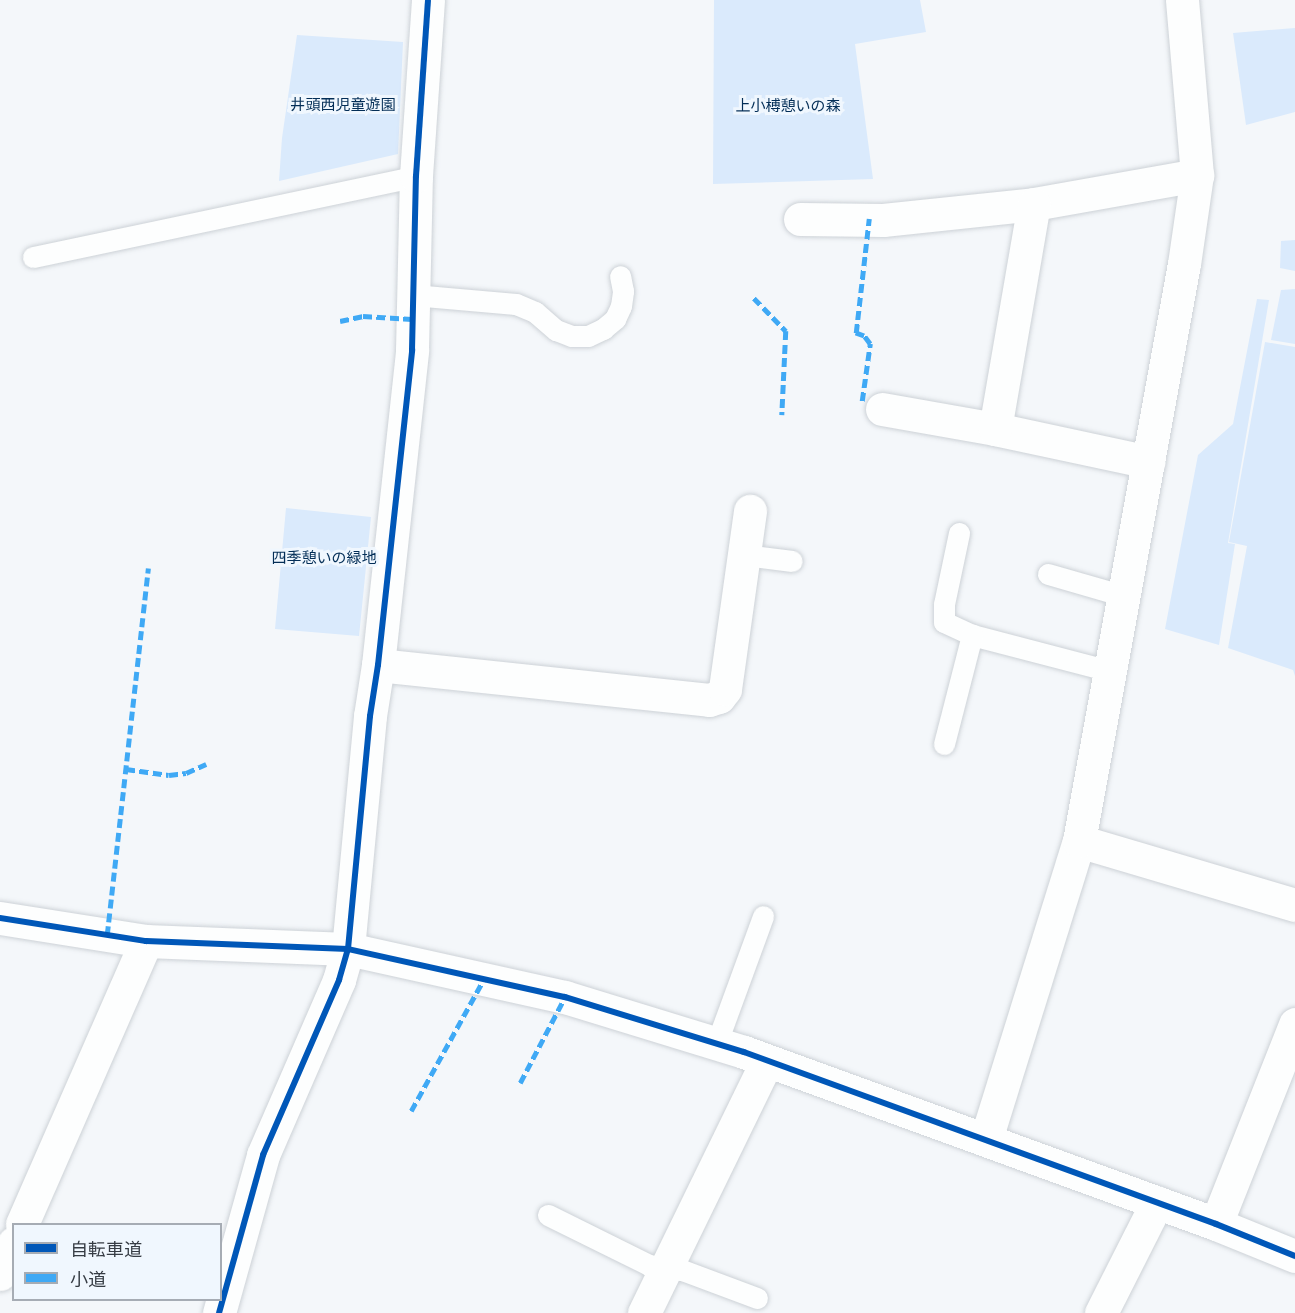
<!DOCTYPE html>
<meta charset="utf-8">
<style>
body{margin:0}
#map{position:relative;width:1295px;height:1313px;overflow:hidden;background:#f4f7fa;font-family:"Nunito Sans","Noto Sans JP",sans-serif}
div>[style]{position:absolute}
.green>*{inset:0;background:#daeafc}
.roads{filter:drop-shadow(0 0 2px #cdd2d7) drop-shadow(0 0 2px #cdd2d7)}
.service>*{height:21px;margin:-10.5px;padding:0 10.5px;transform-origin:10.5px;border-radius:10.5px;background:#fdfefe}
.minor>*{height:33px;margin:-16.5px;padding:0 16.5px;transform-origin:16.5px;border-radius:16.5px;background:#fdfefe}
.quiet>*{height:4.5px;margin-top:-2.25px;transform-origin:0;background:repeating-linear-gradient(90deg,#3fa9f5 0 9px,transparent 0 13.5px)}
.cycleway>*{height:6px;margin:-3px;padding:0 3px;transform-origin:3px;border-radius:3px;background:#0057b8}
span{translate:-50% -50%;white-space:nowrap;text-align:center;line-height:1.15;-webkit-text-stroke:6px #f0f7fe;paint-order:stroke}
.park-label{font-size:15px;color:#032e57}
.legend{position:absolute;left:12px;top:1223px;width:210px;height:78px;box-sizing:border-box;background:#f0f7fe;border:2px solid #a6acb4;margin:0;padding:8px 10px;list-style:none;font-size:18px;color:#363c44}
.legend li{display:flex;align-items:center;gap:12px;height:30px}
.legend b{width:30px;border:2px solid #a6acb4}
</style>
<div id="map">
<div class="green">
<div style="clip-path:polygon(714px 0,920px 0,926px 32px,855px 44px,873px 179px,713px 184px)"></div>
<div style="clip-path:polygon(1295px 28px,1295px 112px,1246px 125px,1233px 33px)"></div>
<div style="clip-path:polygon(297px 35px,403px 42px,398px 154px,279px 181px,282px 138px)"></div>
<div style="clip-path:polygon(1295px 240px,1295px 271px,1280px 268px,1281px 241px)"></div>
<div style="clip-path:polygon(1295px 289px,1295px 344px,1271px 340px,1281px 290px)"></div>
<div style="clip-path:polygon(1257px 299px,1269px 300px,1228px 543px,1235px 544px,1219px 645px,1165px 629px,1198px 455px,1233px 424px)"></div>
<div style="clip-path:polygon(1265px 342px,1295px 347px,1295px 676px,1293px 670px,1228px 648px,1247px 546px,1229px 542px)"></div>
<div style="clip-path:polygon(286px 508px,371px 517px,359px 636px,275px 629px)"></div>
</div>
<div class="roads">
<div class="service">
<div style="left:33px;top:257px;width:391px;rotate:-11.9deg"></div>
<div style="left:413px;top:295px;width:103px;rotate:5deg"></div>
<div style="left:516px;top:304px;width:21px;rotate:23deg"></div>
<div style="left:535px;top:312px;width:28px;rotate:41deg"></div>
<div style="left:556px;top:330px;width:17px;rotate:21deg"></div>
<div style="left:572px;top:336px;width:16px"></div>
<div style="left:588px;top:336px;width:17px;rotate:-25deg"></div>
<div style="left:603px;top:329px;width:16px;rotate:-40deg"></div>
<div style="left:615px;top:319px;width:14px;rotate:-65deg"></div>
<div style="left:621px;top:306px;width:15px;rotate:-82deg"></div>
<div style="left:623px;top:291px;width:15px;rotate:-101deg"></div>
<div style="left:959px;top:533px;width:73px;rotate:101.9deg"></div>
<div style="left:944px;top:604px;width:18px;rotate:90deg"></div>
<div style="left:944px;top:622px;width:31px;rotate:25deg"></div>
<div style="left:972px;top:635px;width:143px;rotate:14.6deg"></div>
<div style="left:744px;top:555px;width:48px;rotate:7.1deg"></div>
<div style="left:1048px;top:574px;width:79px;rotate:16.1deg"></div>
<div style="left:944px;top:744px;width:113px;rotate:-75.6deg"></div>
<div style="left:717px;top:1042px;width:134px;rotate:-69.9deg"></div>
<div style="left:548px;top:1215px;width:113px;rotate:26.3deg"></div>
<div style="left:649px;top:1265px;width:33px;rotate:9deg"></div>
<div style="left:682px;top:1270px;width:80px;rotate:20.5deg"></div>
</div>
<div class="minor">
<div style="left:800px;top:219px;width:83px;rotate:0.7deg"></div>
<div style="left:883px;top:220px;width:152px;rotate:-6deg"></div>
<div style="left:1034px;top:204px;width:166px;rotate:-10.1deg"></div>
<div style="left:882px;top:409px;width:115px;rotate:10deg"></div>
<div style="left:995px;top:429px;width:157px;rotate:12.1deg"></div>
<div style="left:995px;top:429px;width:228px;rotate:-80.2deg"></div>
<div style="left:378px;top:665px;width:333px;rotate:6deg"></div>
<div style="left:709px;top:700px;width:10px;rotate:-17deg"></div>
<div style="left:719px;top:697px;width:10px;rotate:-53deg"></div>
<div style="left:725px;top:689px;width:180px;rotate:-82deg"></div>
<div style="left:1079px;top:841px;width:225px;rotate:16.5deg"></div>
<div style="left:0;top:918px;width:148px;rotate:9deg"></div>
<div style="left:146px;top:941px;width:202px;rotate:2.3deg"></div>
<div style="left:348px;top:949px;width:222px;rotate:12.5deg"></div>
<div style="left:565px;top:997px;width:187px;rotate:17.1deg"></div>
<div style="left:744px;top:1052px;width:502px;rotate:20.02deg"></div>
<div style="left:1216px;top:1224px;width:85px;rotate:22.1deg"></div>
<div style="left:986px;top:1139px;width:312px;rotate:-72.7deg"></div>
<div style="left:1079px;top:841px;width:586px;rotate:-79.69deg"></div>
<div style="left:1184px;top:264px;width:90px;rotate:-81.7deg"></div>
<div style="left:1197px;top:175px;width:176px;rotate:-94.9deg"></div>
<div style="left:22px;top:1224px;width:309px;rotate:-66.3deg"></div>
<div style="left:1216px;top:1224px;width:215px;rotate:-68.4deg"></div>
<div style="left:0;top:1274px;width:34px;rotate:-66deg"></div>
<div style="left:219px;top:1313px;width:164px;rotate:-74.4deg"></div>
<div style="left:263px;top:1155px;width:191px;rotate:-66.5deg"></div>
<div style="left:339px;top:980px;width:32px;rotate:-74deg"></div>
<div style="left:348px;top:949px;width:234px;rotate:-84.6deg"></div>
<div style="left:370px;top:716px;width:52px;rotate:-81.1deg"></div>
<div style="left:378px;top:665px;width:317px;rotate:-83.8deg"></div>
<div style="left:412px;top:350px;width:174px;rotate:-88.7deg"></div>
<div style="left:416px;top:176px;width:176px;rotate:-86.1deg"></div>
<div style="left:644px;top:1313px;width:280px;rotate:-64deg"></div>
<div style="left:1101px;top:1313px;width:124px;rotate:-63.2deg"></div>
</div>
</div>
<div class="quiet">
<div style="left:754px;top:298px;width:46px;rotate:45.9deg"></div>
<div style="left:786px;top:331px;width:84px;rotate:92.7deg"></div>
<div style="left:340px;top:321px;width:24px;rotate:-12deg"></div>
<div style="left:363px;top:316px;width:49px;rotate:3.5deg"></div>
<div style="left:862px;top:401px;width:58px;rotate:-82deg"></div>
<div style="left:870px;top:344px;width:10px;rotate:-127deg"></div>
<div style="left:864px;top:336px;width:9px;rotate:-159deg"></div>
<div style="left:856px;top:333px;width:115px;rotate:-83.5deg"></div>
<div style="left:126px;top:769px;width:43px;rotate:7.9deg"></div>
<div style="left:169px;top:775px;width:17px;rotate:-7deg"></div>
<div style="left:186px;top:773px;width:22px;rotate:-24deg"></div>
<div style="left:107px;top:935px;width:369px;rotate:-83.6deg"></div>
<div style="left:520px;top:1083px;width:97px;rotate:-62.4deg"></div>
<div style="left:411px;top:1111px;width:151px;rotate:-61.1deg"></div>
</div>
<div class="cycleway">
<div style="left:0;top:918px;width:148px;rotate:9deg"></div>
<div style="left:146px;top:941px;width:202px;rotate:2.3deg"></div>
<div style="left:348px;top:949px;width:222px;rotate:12.5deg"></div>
<div style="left:565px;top:997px;width:187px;rotate:17.1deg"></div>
<div style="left:744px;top:1052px;width:502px;rotate:20.02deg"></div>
<div style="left:1216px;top:1224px;width:85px;rotate:22.1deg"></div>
<div style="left:219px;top:1313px;width:164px;rotate:-74.4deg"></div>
<div style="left:263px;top:1155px;width:191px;rotate:-66.5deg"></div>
<div style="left:339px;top:980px;width:32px;rotate:-74deg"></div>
<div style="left:348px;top:949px;width:234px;rotate:-84.6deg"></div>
<div style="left:370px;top:716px;width:52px;rotate:-81.1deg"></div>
<div style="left:378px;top:665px;width:317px;rotate:-83.8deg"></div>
<div style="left:412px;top:350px;width:174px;rotate:-88.7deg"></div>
<div style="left:416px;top:176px;width:176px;rotate:-86.1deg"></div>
</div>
<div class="park-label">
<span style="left:343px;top:106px">井頭西児童遊園</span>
<span style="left:788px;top:107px">上小榑憩いの森</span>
<span style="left:324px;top:559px">四季憩いの緑地</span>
</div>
<ul class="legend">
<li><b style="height:8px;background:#0057b8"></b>自転車道</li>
<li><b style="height:8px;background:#3fa9f5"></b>小道</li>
</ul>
</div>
